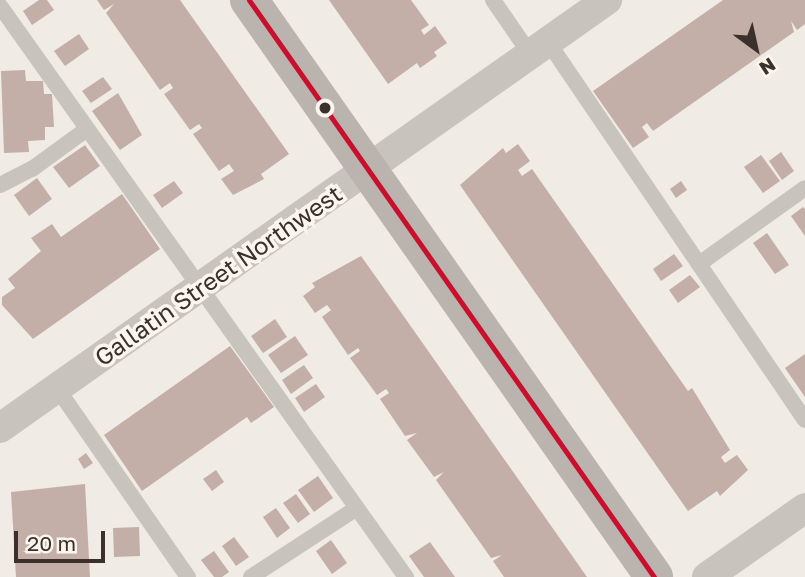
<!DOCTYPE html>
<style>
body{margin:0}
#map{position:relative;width:805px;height:577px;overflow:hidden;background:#f0ebe5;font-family:"Golos Text",sans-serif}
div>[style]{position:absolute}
.building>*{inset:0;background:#c3afa7}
.lane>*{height:16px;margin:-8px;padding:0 8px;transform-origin:8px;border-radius:8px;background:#c9c3be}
.street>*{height:30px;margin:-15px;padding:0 15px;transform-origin:15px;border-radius:15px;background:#c9c3be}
.secondary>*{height:38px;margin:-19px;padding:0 19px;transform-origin:19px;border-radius:19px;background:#bab3ae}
.bus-1>*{height:5px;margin:-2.5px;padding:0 2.5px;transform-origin:2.5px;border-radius:2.5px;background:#c8102e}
.dots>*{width:19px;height:19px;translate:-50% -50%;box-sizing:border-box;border:4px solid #fbf5ee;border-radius:50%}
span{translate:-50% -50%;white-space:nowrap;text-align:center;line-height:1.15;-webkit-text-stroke:7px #fbf5ee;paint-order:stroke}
.street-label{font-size:24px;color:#3b302b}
.north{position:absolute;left:721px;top:14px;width:70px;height:70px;-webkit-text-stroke:5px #fbf5ee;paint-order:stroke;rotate:147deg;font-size:19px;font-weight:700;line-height:28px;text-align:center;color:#3b302b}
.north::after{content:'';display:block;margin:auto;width:24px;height:32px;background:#3b302b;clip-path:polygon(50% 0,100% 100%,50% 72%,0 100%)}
.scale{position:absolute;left:14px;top:531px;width:91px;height:32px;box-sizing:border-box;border:4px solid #3b302b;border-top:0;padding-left:9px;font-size:21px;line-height:24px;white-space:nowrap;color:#3b302b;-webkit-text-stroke:5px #fbf5ee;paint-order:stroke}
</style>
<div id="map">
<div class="building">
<div style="clip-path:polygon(39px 0,47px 0,54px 10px,32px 25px,23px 11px)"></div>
<div style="clip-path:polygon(97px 0,180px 0,289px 154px,261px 174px,264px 179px,233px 195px,221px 179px,234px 171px,229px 164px,219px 171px,193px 134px,202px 128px,199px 124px,190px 130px,164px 94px,173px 88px,170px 83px,160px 90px,106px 13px,114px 4px,104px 10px)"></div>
<div style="clip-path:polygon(329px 0,411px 0,429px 25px,421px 30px,424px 35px,435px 26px,447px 43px,434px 52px,437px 56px,420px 68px,417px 63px,388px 84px)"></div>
<div style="clip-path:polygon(723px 0,805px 0,805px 24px,797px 30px,791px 21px,794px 32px,653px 131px,647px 123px,642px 127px,649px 137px,633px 148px,593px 91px)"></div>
<div style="clip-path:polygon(79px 34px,89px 49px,65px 66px,54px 51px)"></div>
<div style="clip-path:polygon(25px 70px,26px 81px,43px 81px,44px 94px,52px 94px,54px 127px,45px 127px,45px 140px,28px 141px,29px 152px,4px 153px,1px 71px)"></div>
<div style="clip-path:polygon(103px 77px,112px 89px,91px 103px,82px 91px)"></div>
<div style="clip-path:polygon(118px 93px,142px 135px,120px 150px,92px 111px)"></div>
<div style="clip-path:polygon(518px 144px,530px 161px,518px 170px,522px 176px,532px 169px,688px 391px,692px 388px,730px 450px,721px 457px,725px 463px,737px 455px,748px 470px,720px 496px,717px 491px,688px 511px,460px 185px,503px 148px,506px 153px)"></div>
<div style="clip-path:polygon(85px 145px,100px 166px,69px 188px,53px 167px)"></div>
<div style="clip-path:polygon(781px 152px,794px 171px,782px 180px,769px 161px)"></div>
<div style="clip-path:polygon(761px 155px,780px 181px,763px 193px,744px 167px)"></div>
<div style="clip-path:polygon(37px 178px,52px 199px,29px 216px,14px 195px)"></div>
<div style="clip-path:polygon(174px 181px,183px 193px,162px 208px,153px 195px)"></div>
<div style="clip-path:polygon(681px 181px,687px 190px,676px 198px,670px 189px)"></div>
<div style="clip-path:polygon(122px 194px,160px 249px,33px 339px,2px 305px,2px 297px,15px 288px,8px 279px,41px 251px,31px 238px,52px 224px,61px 237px)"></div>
<div style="clip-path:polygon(803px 207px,805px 209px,805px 236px,791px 216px)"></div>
<div style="clip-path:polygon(767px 233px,789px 265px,775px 274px,753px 243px)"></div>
<div style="clip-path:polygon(674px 254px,683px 266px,661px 281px,653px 269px)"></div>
<div style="clip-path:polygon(361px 256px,405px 318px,587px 577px,504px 577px,493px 561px,502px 555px,491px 558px,436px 480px,444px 472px,434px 477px,407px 440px,417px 433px,405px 436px,380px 399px,389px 393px,386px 389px,377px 395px,350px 358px,360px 351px,358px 348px,348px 355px,322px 317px,331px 310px,327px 305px,315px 313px,303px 296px,315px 287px,312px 283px)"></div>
<div style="clip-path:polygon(690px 275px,700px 287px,678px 303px,669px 290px)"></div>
<div style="clip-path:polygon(275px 319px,287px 337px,263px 353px,251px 336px)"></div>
<div style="clip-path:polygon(295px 336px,308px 355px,281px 373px,268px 355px)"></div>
<div style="clip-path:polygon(230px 346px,274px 407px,251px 423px,247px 417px,142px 491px,104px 435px)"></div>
<div style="clip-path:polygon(805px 354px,805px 397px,785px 368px)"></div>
<div style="clip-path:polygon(304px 365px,313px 378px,291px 394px,282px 380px)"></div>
<div style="clip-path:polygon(316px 384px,325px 397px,304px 412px,295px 398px)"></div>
<div style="clip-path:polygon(86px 453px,93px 463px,84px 469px,78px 459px)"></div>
<div style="clip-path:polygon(216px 470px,224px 482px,212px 491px,203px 479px)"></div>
<div style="clip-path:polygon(318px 476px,333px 498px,314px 512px,298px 490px)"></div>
<div style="clip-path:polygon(85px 484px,90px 577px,16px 577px,11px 492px)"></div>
<div style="clip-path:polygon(296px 494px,310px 514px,298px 523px,283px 503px)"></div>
<div style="clip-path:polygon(276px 508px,290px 528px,277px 538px,263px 517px)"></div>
<div style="clip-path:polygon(139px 527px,140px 556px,114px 557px,113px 528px)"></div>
<div style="clip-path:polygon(234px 537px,249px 557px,236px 566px,222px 546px)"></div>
<div style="clip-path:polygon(331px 540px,347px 563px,332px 574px,316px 551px)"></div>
<div style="clip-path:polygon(430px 542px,455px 577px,424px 577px,409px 556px)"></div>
<div style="clip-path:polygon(214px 551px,229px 572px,222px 577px,214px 577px,201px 560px)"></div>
</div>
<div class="lane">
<div style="left:493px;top:0;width:65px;rotate:55.6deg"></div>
<div style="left:0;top:6px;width:701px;rotate:54.59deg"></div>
<div style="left:548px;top:42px;width:457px;rotate:55.8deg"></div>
<div style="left:0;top:185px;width:36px;rotate:-27deg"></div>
<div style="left:32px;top:169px;width:68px;rotate:-36deg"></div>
<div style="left:699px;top:264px;width:130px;rotate:-35.6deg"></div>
<div style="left:57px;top:388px;width:230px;rotate:55.3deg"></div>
<div style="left:251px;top:577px;width:126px;rotate:-33.1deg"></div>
</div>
<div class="street">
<div style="left:0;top:428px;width:743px;rotate:-35.19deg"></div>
<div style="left:707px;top:577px;width:120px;rotate:-35.1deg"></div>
</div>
<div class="secondary">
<div style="left:249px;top:0;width:705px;rotate:54.93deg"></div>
</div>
<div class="bus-1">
<div style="left:249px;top:0;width:705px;rotate:54.93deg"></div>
</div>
<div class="dots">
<div style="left:325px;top:108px;background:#3b302b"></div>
</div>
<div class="street-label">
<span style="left:218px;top:275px;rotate:-35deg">Gallatin Street Northwest</span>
</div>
<div class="north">N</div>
<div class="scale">20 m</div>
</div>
